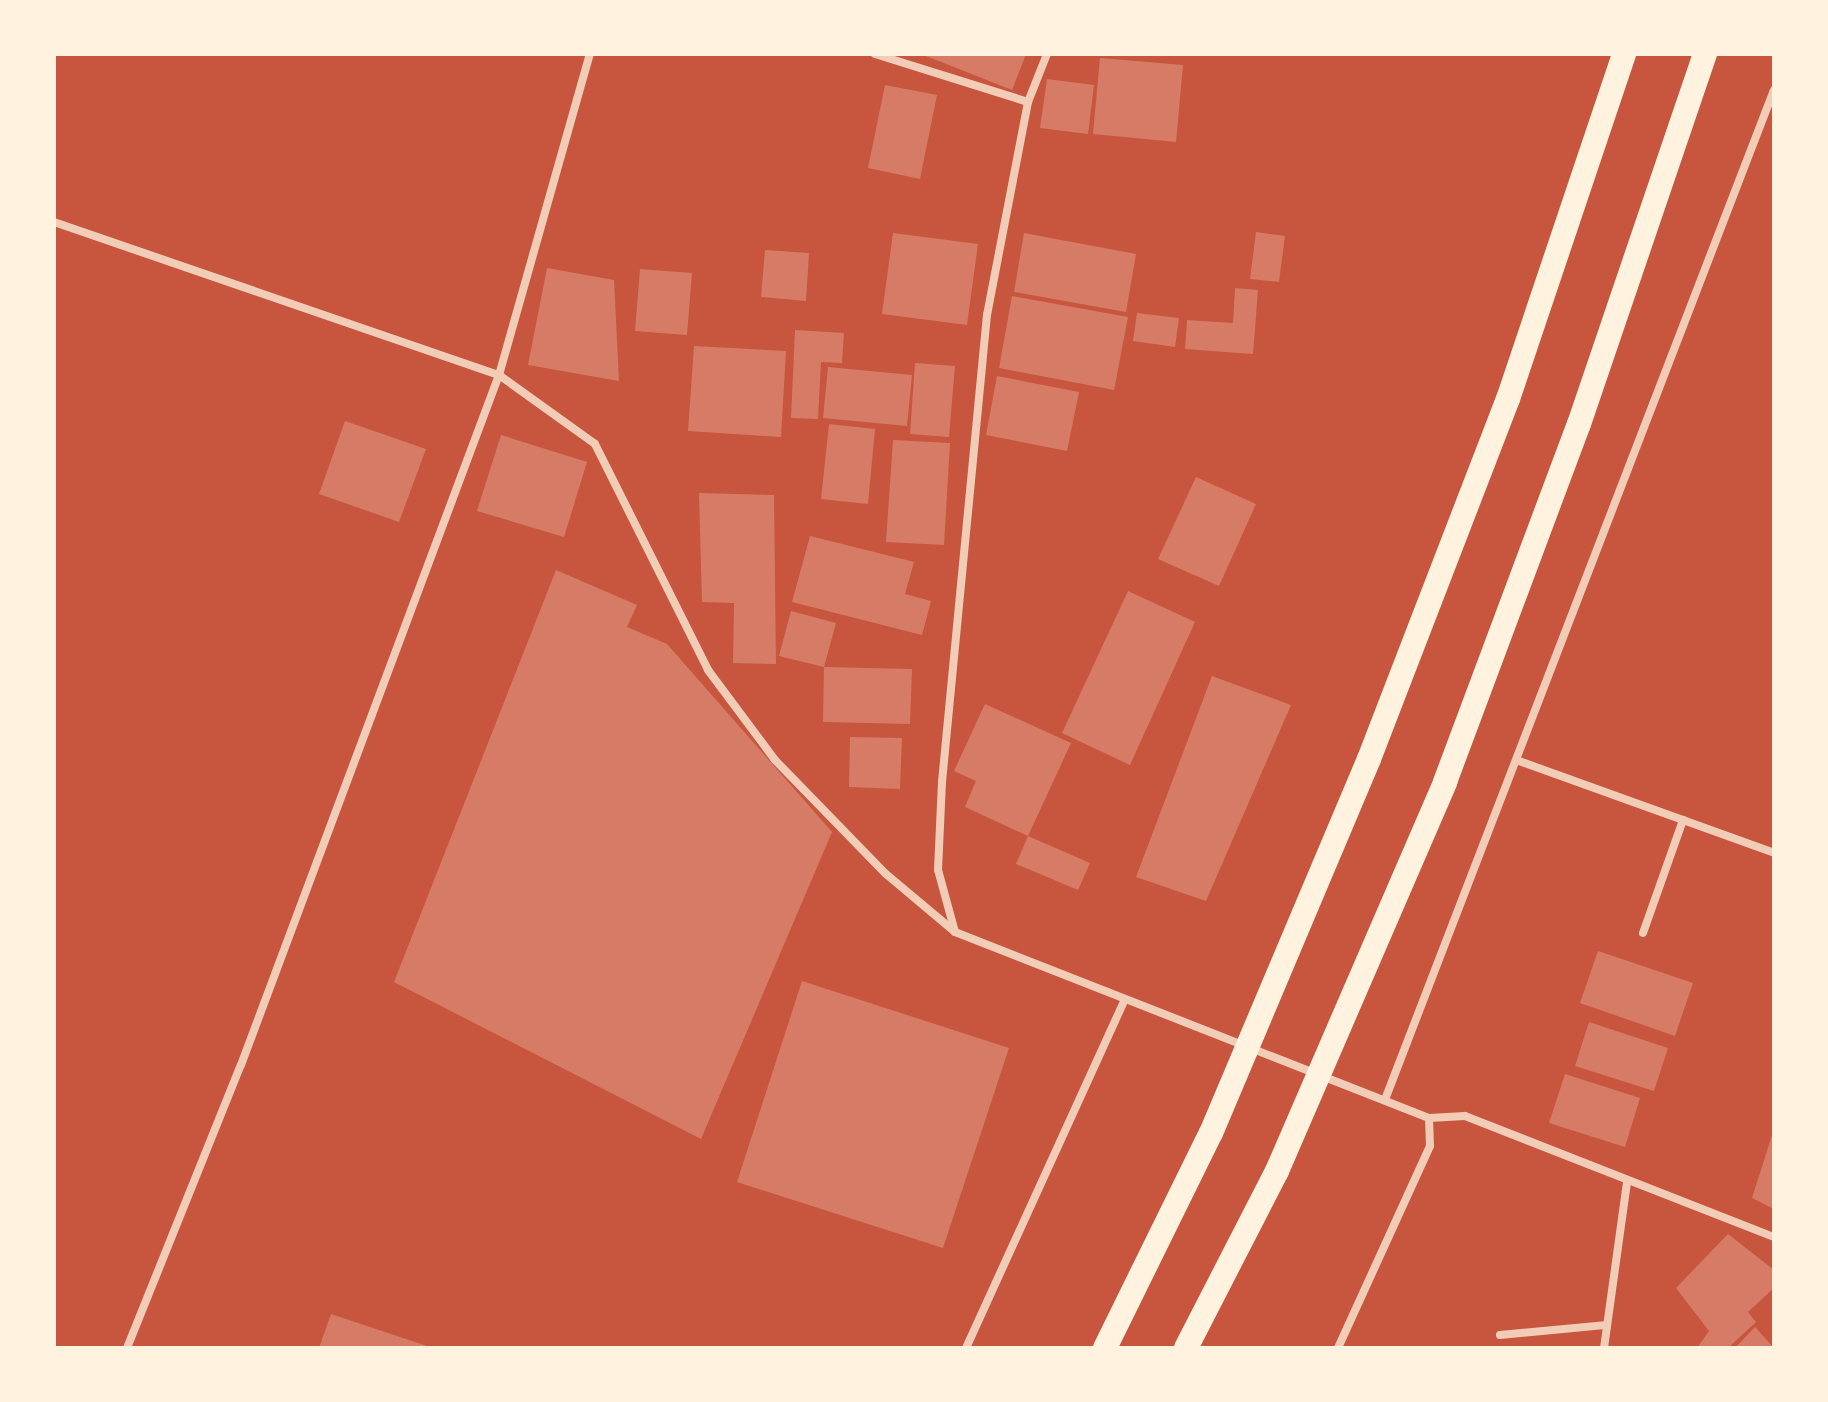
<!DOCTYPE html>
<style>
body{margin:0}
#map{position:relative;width:1828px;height:1402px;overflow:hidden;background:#c8553d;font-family:Inter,sans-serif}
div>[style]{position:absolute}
.building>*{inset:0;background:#d67c66}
.minor>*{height:8px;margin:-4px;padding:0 4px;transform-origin:4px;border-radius:4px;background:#f1ccb7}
.motorway>*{height:24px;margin:-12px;padding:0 12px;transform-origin:12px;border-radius:12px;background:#fff3e0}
span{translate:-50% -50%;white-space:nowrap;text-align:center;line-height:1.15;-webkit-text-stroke:8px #fff3e0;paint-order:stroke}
.frame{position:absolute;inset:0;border:56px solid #fff3e0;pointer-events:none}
</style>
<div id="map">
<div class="building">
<div style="clip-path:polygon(921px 54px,1026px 54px,1012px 90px)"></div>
<div style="clip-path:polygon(1100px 58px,1183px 65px,1176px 142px,1093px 134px)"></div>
<div style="clip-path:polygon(1047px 79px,1094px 85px,1088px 134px,1040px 128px)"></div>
<div style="clip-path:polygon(885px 85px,937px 95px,920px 179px,868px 168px)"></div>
<div style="clip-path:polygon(1256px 232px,1285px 236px,1279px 282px,1250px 279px)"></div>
<div style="clip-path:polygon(893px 233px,978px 244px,967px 325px,882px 314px)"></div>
<div style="clip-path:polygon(1024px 233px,1136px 254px,1126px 312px,1014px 292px)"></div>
<div style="clip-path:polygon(765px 250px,809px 253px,806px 301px,761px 297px)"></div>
<div style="clip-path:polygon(547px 268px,614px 280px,619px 381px,528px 365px)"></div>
<div style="clip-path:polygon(640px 269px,692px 273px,687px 335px,635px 331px)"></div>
<div style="clip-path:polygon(1235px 288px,1258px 290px,1253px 354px,1185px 349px,1187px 320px,1233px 323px)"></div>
<div style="clip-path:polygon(1012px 296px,1128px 317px,1114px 390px,999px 368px)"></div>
<div style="clip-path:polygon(1137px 313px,1179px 318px,1175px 347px,1133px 341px)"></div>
<div style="clip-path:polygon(795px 330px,844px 333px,842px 363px,821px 362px,818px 419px,791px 418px)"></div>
<div style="clip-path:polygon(694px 346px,786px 351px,781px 437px,688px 431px)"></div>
<div style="clip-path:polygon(915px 363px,955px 366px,949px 437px,910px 434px)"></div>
<div style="clip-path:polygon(828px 367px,912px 375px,907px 426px,823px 418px)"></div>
<div style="clip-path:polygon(997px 376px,1079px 392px,1067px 451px,986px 435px)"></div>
<div style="clip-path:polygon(345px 421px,426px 449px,399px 522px,319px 494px)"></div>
<div style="clip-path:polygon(829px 424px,875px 429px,868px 504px,821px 499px)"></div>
<div style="clip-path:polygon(501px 435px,587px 462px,564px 537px,477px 511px)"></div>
<div style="clip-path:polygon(893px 440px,950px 443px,944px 545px,886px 542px)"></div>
<div style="clip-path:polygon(1196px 477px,1256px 504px,1219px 586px,1158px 559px)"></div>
<div style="clip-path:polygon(699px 493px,774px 495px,776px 664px,733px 663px,734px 603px,702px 602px)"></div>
<div style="clip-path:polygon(810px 536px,914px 562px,905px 594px,931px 601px,922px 635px,792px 602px)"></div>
<div style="clip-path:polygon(556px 570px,637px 605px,627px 627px,667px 644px,832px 832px,701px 1139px,394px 982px)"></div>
<div style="clip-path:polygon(1128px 591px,1195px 622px,1130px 765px,1062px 733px)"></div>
<div style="clip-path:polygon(791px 611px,836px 623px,824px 667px,779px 656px)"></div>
<div style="clip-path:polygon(824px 667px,912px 669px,910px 724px,823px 722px)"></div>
<div style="clip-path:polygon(1212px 676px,1291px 705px,1206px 901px,1136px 877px)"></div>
<div style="clip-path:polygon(985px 704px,1071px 743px,1028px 836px,965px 807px,976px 781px,954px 771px)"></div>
<div style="clip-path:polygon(850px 737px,902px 738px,900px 789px,849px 787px)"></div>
<div style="clip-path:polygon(1028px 836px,1090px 863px,1078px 890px,1016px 864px)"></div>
<div style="clip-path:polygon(1598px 951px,1693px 983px,1675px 1036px,1580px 1003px)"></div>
<div style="clip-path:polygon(802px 981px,1009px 1048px,943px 1248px,737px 1182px)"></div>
<div style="clip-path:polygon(1589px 1022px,1668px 1048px,1654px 1091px,1575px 1066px)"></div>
<div style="clip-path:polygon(1565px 1074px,1640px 1098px,1625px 1147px,1549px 1123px)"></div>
<div style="clip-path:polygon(1773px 1132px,1774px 1132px,1774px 1209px,1752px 1198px)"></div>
<div style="clip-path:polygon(1728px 1234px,1774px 1270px,1774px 1288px,1748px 1312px,1756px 1322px,1728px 1348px,1697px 1348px,1709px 1331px,1676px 1288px)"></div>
<div style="clip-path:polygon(331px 1314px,430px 1347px,430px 1348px,319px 1348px)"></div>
<div style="clip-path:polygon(1755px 1327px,1774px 1348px,1735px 1348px)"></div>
</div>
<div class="minor">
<div style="left:875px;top:54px;width:160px;rotate:17.4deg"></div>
<div style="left:54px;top:222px;width:471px;rotate:19deg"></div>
<div style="left:499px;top:375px;width:118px;rotate:35.7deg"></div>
<div style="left:595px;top:444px;width:253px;rotate:63.4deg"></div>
<div style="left:708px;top:670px;width:112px;rotate:53.3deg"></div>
<div style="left:775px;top:760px;width:159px;rotate:45.8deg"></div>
<div style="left:886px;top:874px;width:90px;rotate:40deg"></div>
<div style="left:955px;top:932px;width:509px;rotate:21.43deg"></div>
<div style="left:1429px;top:1118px;width:28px;rotate:88deg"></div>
<div style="left:1430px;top:1146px;width:222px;rotate:114.5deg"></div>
<div style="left:1519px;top:761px;width:271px;rotate:19.8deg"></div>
<div style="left:955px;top:932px;width:64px;rotate:-105.3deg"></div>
<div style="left:938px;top:870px;width:88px;rotate:-87.4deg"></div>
<div style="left:942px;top:782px;width:469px;rotate:-84.5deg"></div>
<div style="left:987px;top:315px;width:217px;rotate:-79.1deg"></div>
<div style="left:1028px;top:102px;width:52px;rotate:-68.4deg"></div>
<div style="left:1643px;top:933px;width:120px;rotate:-70.5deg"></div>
<div style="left:1386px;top:1097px;width:1079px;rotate:-68.93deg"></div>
<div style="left:1429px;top:1118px;width:36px;rotate:-3deg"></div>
<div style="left:1465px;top:1116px;width:332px;rotate:21.4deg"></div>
<div style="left:1500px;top:1335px;width:105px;rotate:-5.4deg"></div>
<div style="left:127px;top:1348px;width:305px;rotate:-68.1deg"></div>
<div style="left:241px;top:1065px;width:737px;rotate:-69.5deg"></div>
<div style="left:499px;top:375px;width:334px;rotate:-74.2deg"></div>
<div style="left:966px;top:1348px;width:379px;rotate:-65.5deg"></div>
<div style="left:1604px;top:1348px;width:167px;rotate:-82.1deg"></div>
</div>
<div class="motorway">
<div style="left:1105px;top:1348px;width:240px;rotate:-63.8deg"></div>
<div style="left:1211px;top:1133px;width:406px;rotate:-67.1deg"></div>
<div style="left:1369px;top:759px;width:386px;rotate:-68.9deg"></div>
<div style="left:1508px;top:399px;width:364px;rotate:-71.4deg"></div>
<div style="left:1186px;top:1348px;width:199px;rotate:-62.8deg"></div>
<div style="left:1277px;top:1171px;width:424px;rotate:-66.6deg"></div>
<div style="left:1445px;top:782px;width:382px;rotate:-69.5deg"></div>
<div style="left:1579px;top:424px;width:391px;rotate:-71.2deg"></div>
</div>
<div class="frame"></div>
</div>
